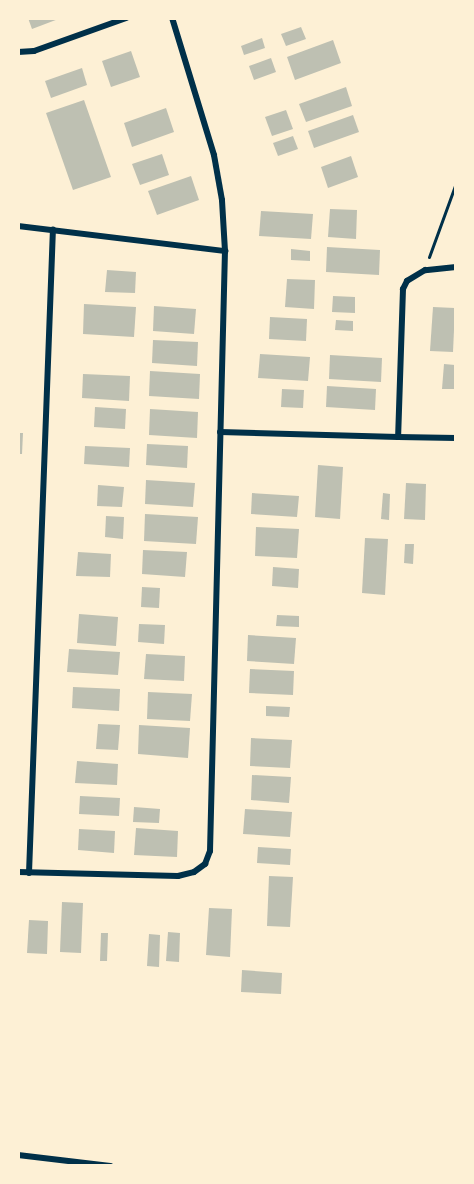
<!DOCTYPE html>
<style>
body{margin:0}
#map{position:relative;width:474px;height:1184px;overflow:hidden;background:#fdf0d5;font-family:Inter,sans-serif}
div>[style]{position:absolute}
.building>*{inset:0;background:#bec0b2}
.path>*{height:3px;margin:-1.5px;padding:0 1.5px;transform-origin:1.5px;border-radius:1.5px;background:#003049}
.minor>*{height:6px;margin:-3px;padding:0 3px;transform-origin:3px;border-radius:3px;background:#003049}
span{translate:-50% -50%;white-space:nowrap;text-align:center;line-height:1.15;-webkit-text-stroke:6px #fdf0d5;paint-order:stroke}
.frame{position:absolute;inset:0;border:20px solid #fdf0d5;pointer-events:none}
</style>
<div id="map">
<div class="building">
<div style="clip-path:polygon(28px 18px,61px 18px,32px 29px)"></div>
<div style="clip-path:polygon(301px 27px,306px 39px,286px 46px,281px 34px)"></div>
<div style="clip-path:polygon(262px 38px,265px 48px,244px 55px,241px 46px)"></div>
<div style="clip-path:polygon(333px 40px,341px 63px,295px 80px,287px 57px)"></div>
<div style="clip-path:polygon(131px 51px,140px 77px,111px 87px,102px 61px)"></div>
<div style="clip-path:polygon(271px 58px,276px 72px,254px 80px,249px 66px)"></div>
<div style="clip-path:polygon(82px 68px,87px 85px,51px 98px,45px 81px)"></div>
<div style="clip-path:polygon(346px 87px,352px 106px,306px 122px,299px 104px)"></div>
<div style="clip-path:polygon(84px 100px,111px 177px,73px 190px,46px 113px)"></div>
<div style="clip-path:polygon(166px 108px,174px 132px,132px 147px,124px 123px)"></div>
<div style="clip-path:polygon(286px 110px,293px 129px,272px 136px,265px 117px)"></div>
<div style="clip-path:polygon(353px 115px,359px 132px,314px 148px,308px 131px)"></div>
<div style="clip-path:polygon(293px 136px,298px 149px,278px 156px,273px 143px)"></div>
<div style="clip-path:polygon(162px 154px,169px 175px,140px 185px,132px 164px)"></div>
<div style="clip-path:polygon(351px 156px,358px 177px,328px 188px,321px 167px)"></div>
<div style="clip-path:polygon(191px 176px,199px 200px,157px 215px,148px 191px)"></div>
<div style="clip-path:polygon(330px 209px,357px 210px,356px 239px,328px 237px)"></div>
<div style="clip-path:polygon(261px 211px,313px 214px,311px 239px,259px 236px)"></div>
<div style="clip-path:polygon(327px 247px,380px 250px,379px 275px,326px 272px)"></div>
<div style="clip-path:polygon(291px 249px,310px 251px,310px 261px,291px 260px)"></div>
<div style="clip-path:polygon(107px 270px,136px 272px,135px 293px,105px 292px)"></div>
<div style="clip-path:polygon(287px 279px,315px 280px,314px 309px,285px 307px)"></div>
<div style="clip-path:polygon(333px 296px,355px 297px,355px 313px,332px 312px)"></div>
<div style="clip-path:polygon(84px 304px,136px 307px,134px 337px,83px 334px)"></div>
<div style="clip-path:polygon(154px 306px,196px 309px,194px 334px,153px 331px)"></div>
<div style="clip-path:polygon(433px 307px,455px 308px,453px 352px,430px 351px)"></div>
<div style="clip-path:polygon(270px 317px,307px 319px,306px 341px,269px 339px)"></div>
<div style="clip-path:polygon(336px 320px,353px 321px,353px 331px,335px 330px)"></div>
<div style="clip-path:polygon(153px 340px,198px 342px,197px 366px,152px 363px)"></div>
<div style="clip-path:polygon(260px 354px,310px 357px,308px 381px,258px 378px)"></div>
<div style="clip-path:polygon(330px 355px,382px 358px,381px 382px,329px 379px)"></div>
<div style="clip-path:polygon(444px 364px,455px 365px,454px 389px,442px 389px)"></div>
<div style="clip-path:polygon(150px 371px,200px 374px,199px 399px,149px 396px)"></div>
<div style="clip-path:polygon(83px 374px,130px 376px,129px 401px,82px 398px)"></div>
<div style="clip-path:polygon(327px 386px,376px 389px,375px 410px,326px 407px)"></div>
<div style="clip-path:polygon(282px 389px,304px 390px,303px 408px,281px 407px)"></div>
<div style="clip-path:polygon(95px 407px,126px 409px,125px 429px,94px 427px)"></div>
<div style="clip-path:polygon(150px 409px,198px 412px,197px 438px,149px 435px)"></div>
<div style="clip-path:polygon(18px 433px,23px 433px,22px 454px,18px 454px)"></div>
<div style="clip-path:polygon(147px 444px,188px 446px,187px 468px,146px 465px)"></div>
<div style="clip-path:polygon(85px 446px,130px 448px,129px 467px,84px 464px)"></div>
<div style="clip-path:polygon(318px 465px,343px 467px,340px 519px,315px 517px)"></div>
<div style="clip-path:polygon(146px 480px,195px 483px,193px 507px,145px 504px)"></div>
<div style="clip-path:polygon(406px 483px,426px 484px,425px 520px,404px 519px)"></div>
<div style="clip-path:polygon(98px 485px,124px 487px,122px 507px,97px 506px)"></div>
<div style="clip-path:polygon(252px 493px,299px 496px,297px 517px,251px 514px)"></div>
<div style="clip-path:polygon(383px 493px,390px 494px,389px 520px,381px 519px)"></div>
<div style="clip-path:polygon(145px 514px,198px 517px,196px 544px,144px 541px)"></div>
<div style="clip-path:polygon(106px 516px,124px 517px,123px 539px,105px 537px)"></div>
<div style="clip-path:polygon(256px 527px,299px 529px,297px 558px,255px 556px)"></div>
<div style="clip-path:polygon(365px 538px,388px 539px,385px 595px,362px 593px)"></div>
<div style="clip-path:polygon(405px 544px,414px 544px,413px 564px,404px 563px)"></div>
<div style="clip-path:polygon(143px 550px,187px 552px,185px 577px,142px 574px)"></div>
<div style="clip-path:polygon(78px 552px,111px 554px,110px 577px,76px 576px)"></div>
<div style="clip-path:polygon(273px 567px,299px 569px,298px 588px,272px 586px)"></div>
<div style="clip-path:polygon(142px 587px,160px 588px,159px 608px,141px 607px)"></div>
<div style="clip-path:polygon(79px 614px,118px 617px,116px 646px,77px 643px)"></div>
<div style="clip-path:polygon(277px 615px,299px 616px,299px 627px,276px 626px)"></div>
<div style="clip-path:polygon(139px 624px,165px 625px,164px 644px,138px 642px)"></div>
<div style="clip-path:polygon(248px 635px,296px 638px,294px 664px,247px 661px)"></div>
<div style="clip-path:polygon(69px 649px,120px 652px,118px 675px,67px 672px)"></div>
<div style="clip-path:polygon(146px 654px,185px 656px,184px 681px,144px 679px)"></div>
<div style="clip-path:polygon(250px 669px,294px 671px,293px 695px,249px 693px)"></div>
<div style="clip-path:polygon(73px 687px,120px 689px,119px 711px,72px 708px)"></div>
<div style="clip-path:polygon(148px 692px,192px 694px,190px 721px,147px 719px)"></div>
<div style="clip-path:polygon(266px 706px,290px 707px,289px 717px,266px 716px)"></div>
<div style="clip-path:polygon(98px 724px,120px 725px,118px 750px,96px 749px)"></div>
<div style="clip-path:polygon(139px 725px,190px 728px,188px 758px,138px 754px)"></div>
<div style="clip-path:polygon(251px 738px,292px 740px,290px 768px,250px 766px)"></div>
<div style="clip-path:polygon(77px 761px,118px 764px,117px 785px,75px 783px)"></div>
<div style="clip-path:polygon(252px 775px,291px 777px,289px 803px,251px 800px)"></div>
<div style="clip-path:polygon(80px 796px,120px 798px,119px 816px,79px 814px)"></div>
<div style="clip-path:polygon(134px 807px,160px 809px,159px 823px,133px 822px)"></div>
<div style="clip-path:polygon(245px 809px,292px 812px,290px 837px,243px 834px)"></div>
<div style="clip-path:polygon(136px 828px,178px 831px,177px 857px,134px 855px)"></div>
<div style="clip-path:polygon(79px 829px,115px 831px,114px 853px,78px 850px)"></div>
<div style="clip-path:polygon(258px 847px,291px 849px,290px 865px,257px 863px)"></div>
<div style="clip-path:polygon(269px 876px,293px 877px,290px 927px,267px 926px)"></div>
<div style="clip-path:polygon(62px 902px,83px 903px,81px 953px,60px 952px)"></div>
<div style="clip-path:polygon(209px 908px,232px 909px,230px 957px,206px 955px)"></div>
<div style="clip-path:polygon(29px 920px,48px 921px,47px 954px,27px 953px)"></div>
<div style="clip-path:polygon(168px 932px,180px 933px,179px 962px,166px 961px)"></div>
<div style="clip-path:polygon(101px 933px,108px 933px,107px 961px,100px 961px)"></div>
<div style="clip-path:polygon(149px 934px,160px 935px,159px 967px,147px 966px)"></div>
<div style="clip-path:polygon(242px 970px,282px 973px,281px 994px,241px 992px)"></div>
</div>
<div class="path">
<div style="left:429px;top:257px;width:79px;rotate:-70deg"></div>
</div>
<div class="minor">
<div style="left:18px;top:52px;width:16px;rotate:-4deg"></div>
<div style="left:34px;top:51px;width:98px;rotate:-19.7deg"></div>
<div style="left:18px;top:226px;width:209px;rotate:6.9deg"></div>
<div style="left:456px;top:267px;width:31px;rotate:174deg"></div>
<div style="left:425px;top:270px;width:21px;rotate:149deg"></div>
<div style="left:407px;top:281px;width:9px;rotate:117deg"></div>
<div style="left:403px;top:289px;width:148px;rotate:91.9deg"></div>
<div style="left:398px;top:437px;width:58px;rotate:1deg"></div>
<div style="left:220px;top:432px;width:178px;rotate:1.6deg"></div>
<div style="left:18px;top:872px;width:160px;rotate:1.4deg"></div>
<div style="left:178px;top:876px;width:16px;rotate:-14deg"></div>
<div style="left:194px;top:872px;width:14px;rotate:-36deg"></div>
<div style="left:205px;top:864px;width:14px;rotate:-69deg"></div>
<div style="left:210px;top:851px;width:600px;rotate:-88.57deg"></div>
<div style="left:225px;top:251px;width:51px;rotate:-93.4deg"></div>
<div style="left:222px;top:200px;width:46px;rotate:-100.1deg"></div>
<div style="left:214px;top:155px;width:143px;rotate:-107deg"></div>
<div style="left:29px;top:873px;width:644px;rotate:-87.87deg"></div>
<div style="left:18px;top:1155px;width:93px;rotate:6.8deg"></div>
</div>
<div class="frame"></div>
</div>
